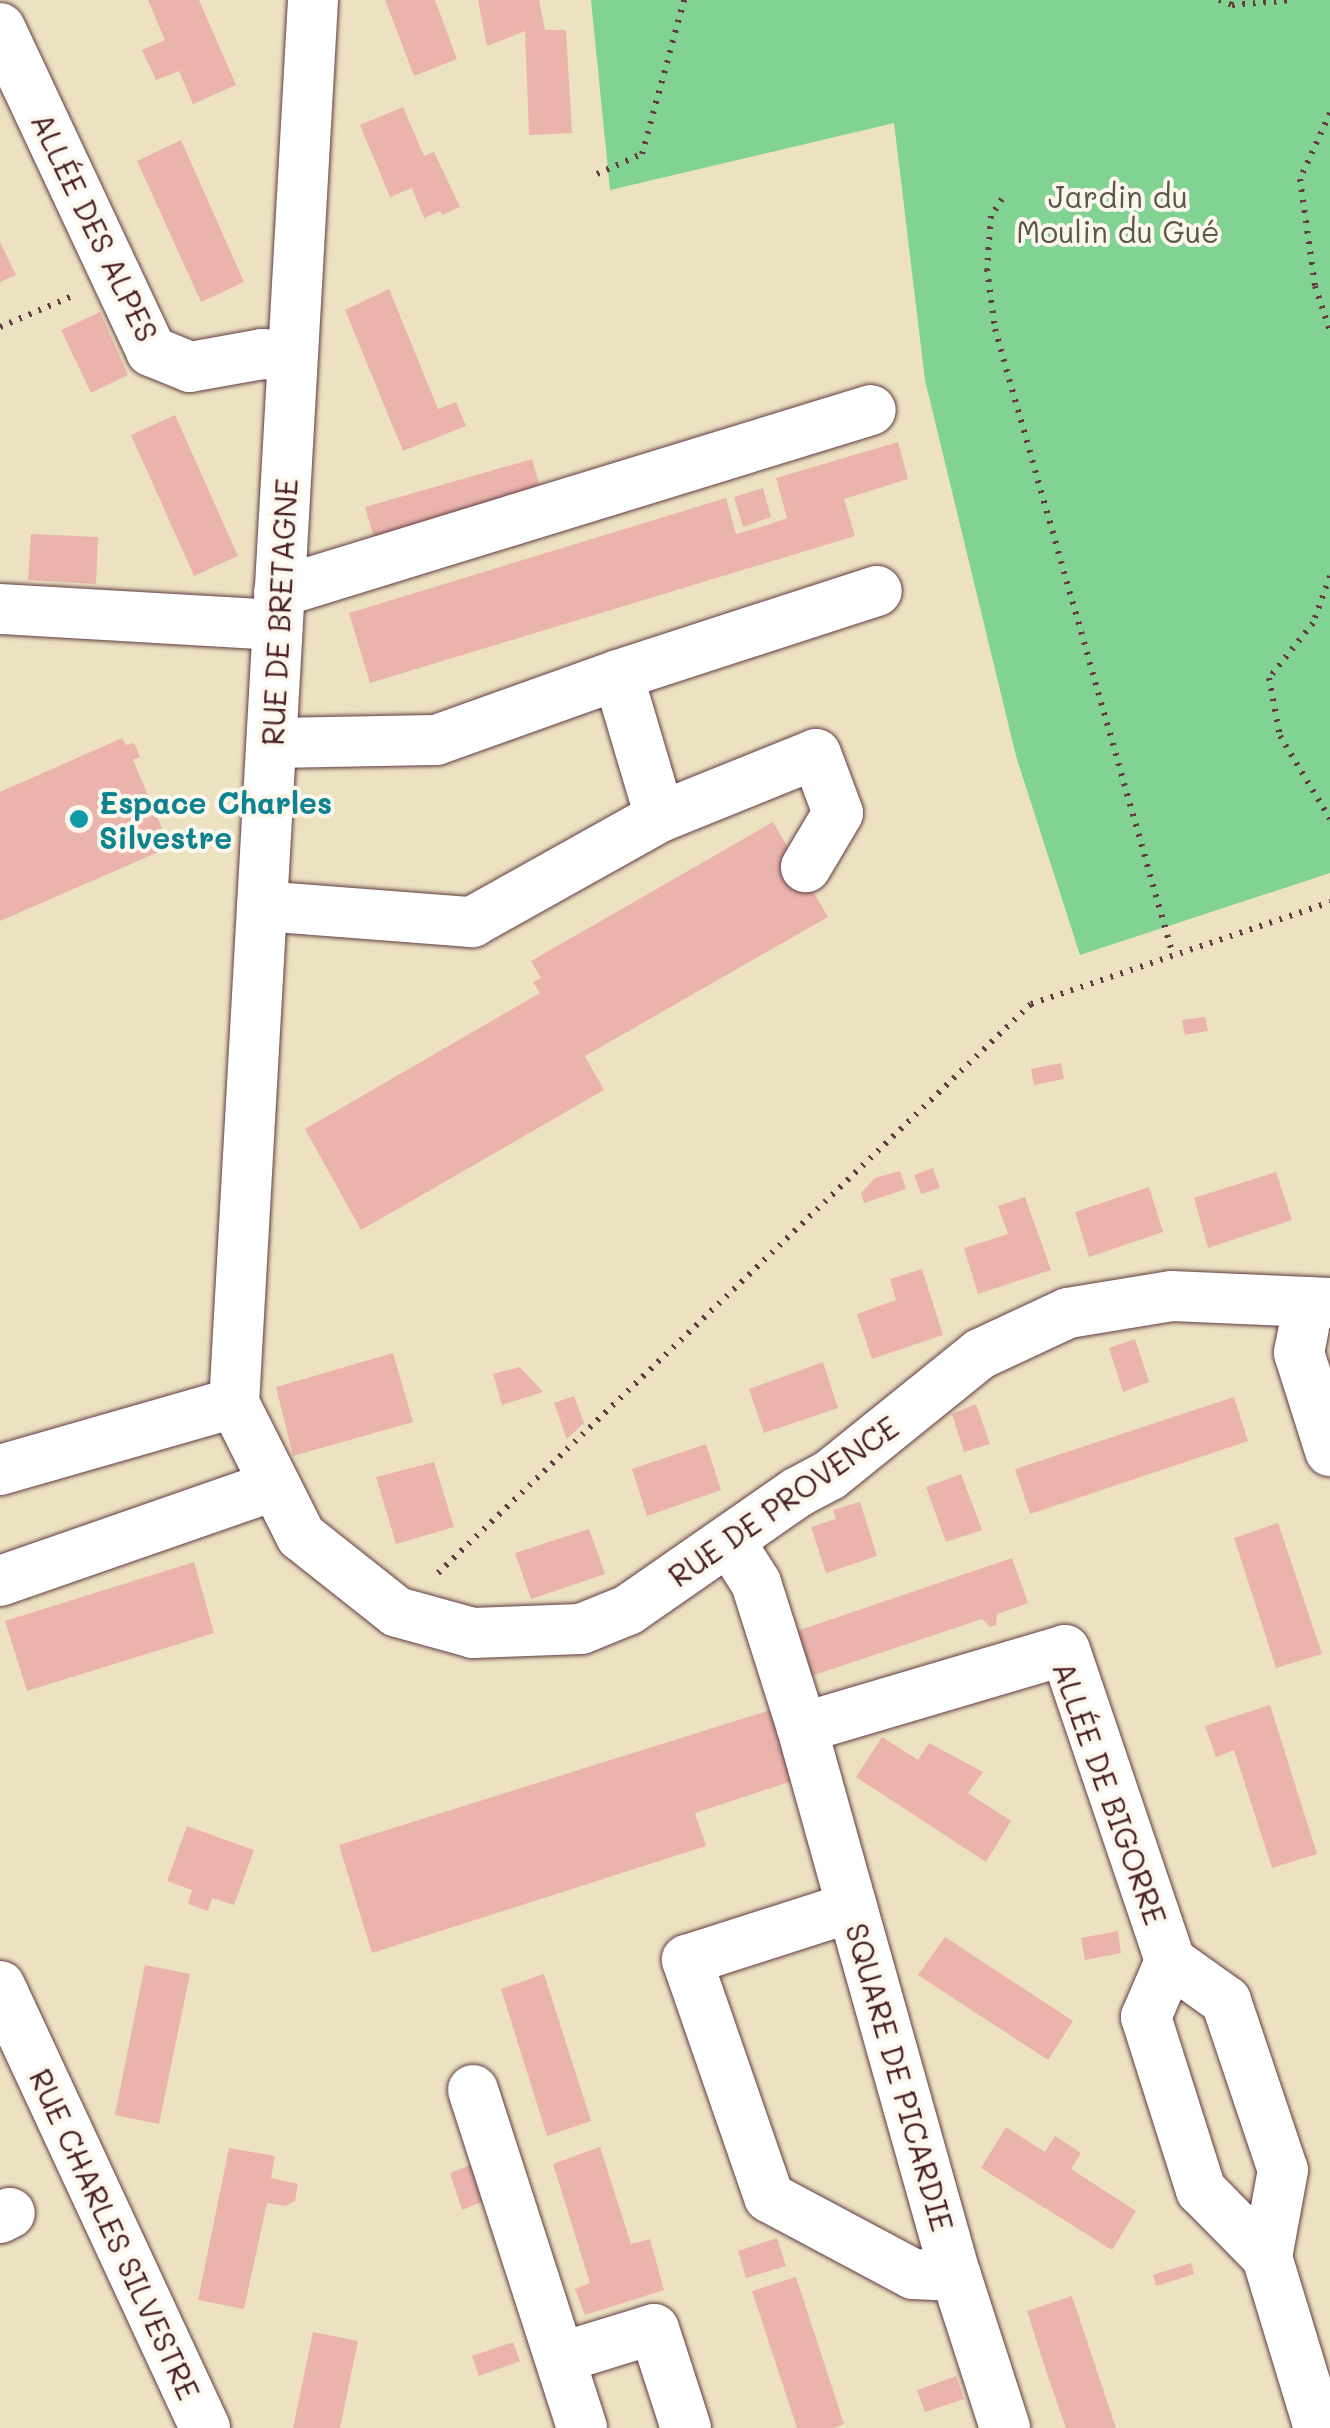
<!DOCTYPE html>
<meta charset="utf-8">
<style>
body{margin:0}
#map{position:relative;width:1330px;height:2428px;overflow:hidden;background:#ece2c2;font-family:Mali,sans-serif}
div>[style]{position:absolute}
.green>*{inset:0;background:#82d393}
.building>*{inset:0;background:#eab4ad}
.path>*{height:6px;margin-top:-3px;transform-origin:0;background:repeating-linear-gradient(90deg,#623c42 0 2.5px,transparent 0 10.5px)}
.roads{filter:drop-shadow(0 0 2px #623c42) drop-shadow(0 0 2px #623c42)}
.minor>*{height:50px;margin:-25px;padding:0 25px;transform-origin:25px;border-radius:25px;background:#fff}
.dots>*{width:28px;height:28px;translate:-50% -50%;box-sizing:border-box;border:5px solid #fbf7ec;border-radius:50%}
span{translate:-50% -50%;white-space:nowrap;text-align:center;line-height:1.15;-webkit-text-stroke:8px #fbf7ec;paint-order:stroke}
.park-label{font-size:30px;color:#5b554a}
.street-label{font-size:30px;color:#4a1f2b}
.culture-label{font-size:30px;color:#0d838f;font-weight:700}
.left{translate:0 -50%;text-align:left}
</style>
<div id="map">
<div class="green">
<div style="clip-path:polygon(591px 0,1330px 0,1330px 873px,1080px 955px,1016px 756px,925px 380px,894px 123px,610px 190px)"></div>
</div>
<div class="building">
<div style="clip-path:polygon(148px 0,199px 0,236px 85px,193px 104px,179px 71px,156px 80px,142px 50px,165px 40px)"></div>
<div style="clip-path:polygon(385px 0,435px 0,457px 59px,414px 76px)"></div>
<div style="clip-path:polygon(478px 0,539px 0,545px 30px,566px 30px,572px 133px,529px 135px,525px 31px,487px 46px)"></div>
<div style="clip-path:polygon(403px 107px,424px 156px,434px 152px,460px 207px,442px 215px,440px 211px,424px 218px,412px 188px,390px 197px,360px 125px)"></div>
<div style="clip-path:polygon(181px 140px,244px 282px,201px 302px,137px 161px)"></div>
<div style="clip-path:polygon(0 242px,16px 275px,0 282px)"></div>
<div style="clip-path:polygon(389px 289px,438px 409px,456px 402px,466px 426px,403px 451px,345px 310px)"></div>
<div style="clip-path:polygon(100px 312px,128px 375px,91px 393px,61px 330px)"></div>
<div style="clip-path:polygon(175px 415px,238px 556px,194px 576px,131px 435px)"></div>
<div style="clip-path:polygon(898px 442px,908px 479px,844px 499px,855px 536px,370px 683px,349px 613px,726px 498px,736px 534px,761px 527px,787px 518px,776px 478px)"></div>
<div style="clip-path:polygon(532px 459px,543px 497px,377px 548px,365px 507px)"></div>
<div style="clip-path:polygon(763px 488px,771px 517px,743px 527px,734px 497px)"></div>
<div style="clip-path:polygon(31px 534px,98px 537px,96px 584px,28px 580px)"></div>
<div style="clip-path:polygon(122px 738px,126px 745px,134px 743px,140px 757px,133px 760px,170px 847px,0 921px,0 792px)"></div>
<div style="clip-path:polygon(773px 822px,828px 917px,585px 1056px,604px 1090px,361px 1230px,305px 1129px,540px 993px,533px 982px,541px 978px,531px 961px)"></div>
<div style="clip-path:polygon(1205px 1017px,1208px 1031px,1185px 1035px,1182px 1020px)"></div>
<div style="clip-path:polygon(1061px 1063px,1064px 1079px,1034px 1085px,1031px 1069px)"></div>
<div style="clip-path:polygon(933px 1168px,940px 1188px,921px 1194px,914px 1175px)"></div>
<div style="clip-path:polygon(900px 1171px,906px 1189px,864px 1203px,861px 1193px,875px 1178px)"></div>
<div style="clip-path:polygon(1276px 1172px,1292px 1220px,1208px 1248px,1194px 1198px)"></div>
<div style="clip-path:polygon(1149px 1187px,1163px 1232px,1089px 1257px,1075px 1212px)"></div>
<div style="clip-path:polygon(1025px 1197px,1051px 1270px,978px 1294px,964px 1248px,1008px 1234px,998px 1206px)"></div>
<div style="clip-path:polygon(922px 1269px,943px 1335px,872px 1359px,857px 1314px,896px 1300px,890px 1279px)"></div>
<div style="clip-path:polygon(1135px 1339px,1149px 1382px,1123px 1392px,1109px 1348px)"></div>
<div style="clip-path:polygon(393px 1353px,413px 1422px,293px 1456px,276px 1387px)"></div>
<div style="clip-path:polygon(823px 1362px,838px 1408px,764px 1433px,749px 1389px)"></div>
<div style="clip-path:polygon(520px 1367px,543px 1392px,502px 1405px,493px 1374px)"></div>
<div style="clip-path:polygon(574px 1396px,584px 1423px,567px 1439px,554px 1403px)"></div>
<div style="clip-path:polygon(1234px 1397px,1248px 1441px,1030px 1514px,1015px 1469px)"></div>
<div style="clip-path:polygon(976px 1404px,990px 1444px,964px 1452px,952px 1414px)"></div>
<div style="clip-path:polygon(706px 1444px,721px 1490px,647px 1516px,632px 1469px)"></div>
<div style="clip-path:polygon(434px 1462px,454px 1527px,396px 1544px,376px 1477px)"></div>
<div style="clip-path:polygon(961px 1474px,982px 1530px,946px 1542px,926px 1487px)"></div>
<div style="clip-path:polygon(860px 1502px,877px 1556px,826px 1573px,811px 1527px,836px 1519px,833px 1510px)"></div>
<div style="clip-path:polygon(1278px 1523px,1322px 1654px,1276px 1668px,1234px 1538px)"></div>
<div style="clip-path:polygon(589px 1529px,605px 1574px,531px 1599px,515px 1553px)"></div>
<div style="clip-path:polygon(1012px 1558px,1028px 1603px,997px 1614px,996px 1625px,990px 1627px,982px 1619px,808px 1677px,794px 1632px)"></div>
<div style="clip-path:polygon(194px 1562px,214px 1633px,27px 1691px,5px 1621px)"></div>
<div style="clip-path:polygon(1270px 1705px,1317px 1854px,1272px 1868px,1234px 1750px,1216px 1757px,1205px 1726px)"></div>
<div style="clip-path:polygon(770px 1710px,792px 1781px,695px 1813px,706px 1846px,372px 1953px,339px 1845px)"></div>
<div style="clip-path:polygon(882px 1737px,918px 1760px,929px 1743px,983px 1772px,968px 1793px,1011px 1821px,986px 1862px,856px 1777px)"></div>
<div style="clip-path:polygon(187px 1826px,254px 1850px,234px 1905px,212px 1898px,208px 1911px,188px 1904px,192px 1890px,167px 1881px)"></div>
<div style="clip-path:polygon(1118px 1931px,1121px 1953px,1085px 1960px,1081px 1938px)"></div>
<div style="clip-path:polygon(945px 1937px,1073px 2021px,1048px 2060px,918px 1975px)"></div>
<div style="clip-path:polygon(145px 1965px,190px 1974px,159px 2124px,115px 2115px)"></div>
<div style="clip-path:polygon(544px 1974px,591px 2121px,547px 2136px,501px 1989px)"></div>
<div style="clip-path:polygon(1006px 2127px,1045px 2152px,1055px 2136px,1081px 2153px,1071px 2169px,1136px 2211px,1112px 2250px,981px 2168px)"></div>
<div style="clip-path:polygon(600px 2147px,631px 2244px,650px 2239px,664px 2290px,585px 2315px,575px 2289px,590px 2283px,553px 2164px)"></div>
<div style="clip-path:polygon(229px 2148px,275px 2156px,271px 2178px,298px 2184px,295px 2201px,285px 2206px,267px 2203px,244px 2309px,198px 2300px)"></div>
<div style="clip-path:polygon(471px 2165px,482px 2202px,462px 2210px,450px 2173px)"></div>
<div style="clip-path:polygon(777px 2238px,786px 2266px,746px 2278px,738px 2251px)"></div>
<div style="clip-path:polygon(1191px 2263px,1194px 2274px,1156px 2286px,1153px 2275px)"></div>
<div style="clip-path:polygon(796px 2277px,844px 2424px,834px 2428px,797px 2428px,752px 2291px)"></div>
<div style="clip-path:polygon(1072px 2296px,1116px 2428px,1066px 2428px,1048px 2377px,1027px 2311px)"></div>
<div style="clip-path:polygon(313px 2332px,358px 2341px,340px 2428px,293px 2428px)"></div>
<div style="clip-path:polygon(513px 2342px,520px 2361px,479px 2376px,472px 2356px)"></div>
<div style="clip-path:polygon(956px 2376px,964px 2399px,925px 2412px,917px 2390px)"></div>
</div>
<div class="path">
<div style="left:1219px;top:0;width:14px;rotate:21deg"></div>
<div style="left:1232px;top:5px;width:63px;rotate:-4.5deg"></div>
<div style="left:1330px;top:113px;width:72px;rotate:114.4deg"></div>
<div style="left:1300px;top:179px;width:108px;rotate:82deg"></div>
<div style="left:1315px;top:286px;width:47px;rotate:71.6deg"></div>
<div style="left:597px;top:174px;width:49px;rotate:-24deg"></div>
<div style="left:642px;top:154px;width:160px;rotate:-74.7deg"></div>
<div style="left:1002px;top:199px;width:20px;rotate:123deg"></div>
<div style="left:991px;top:216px;width:53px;rotate:94.3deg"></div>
<div style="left:987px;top:269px;width:61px;rotate:82.4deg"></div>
<div style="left:995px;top:329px;width:648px;rotate:74.14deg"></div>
<div style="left:0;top:327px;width:82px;rotate:-23.1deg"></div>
<div style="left:1330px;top:576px;width:50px;rotate:109.9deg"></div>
<div style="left:1313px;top:623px;width:70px;rotate:128.7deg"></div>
<div style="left:1269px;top:678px;width:59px;rotate:79.3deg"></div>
<div style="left:1280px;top:736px;width:97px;rotate:58.9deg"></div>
<div style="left:438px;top:1573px;width:822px;rotate:-43.82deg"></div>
<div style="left:1031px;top:1004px;width:316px;rotate:-18.8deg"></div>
</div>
<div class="roads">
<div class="minor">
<div style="left:313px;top:0;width:1405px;rotate:93.22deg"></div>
<div style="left:234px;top:1403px;width:149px;rotate:63.3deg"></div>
<div style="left:301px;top:1536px;width:122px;rotate:38.4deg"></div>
<div style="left:397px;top:1612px;width:79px;rotate:15.4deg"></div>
<div style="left:473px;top:1633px;width:108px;rotate:-2.1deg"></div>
<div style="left:581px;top:1629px;width:51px;rotate:-22deg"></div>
<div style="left:628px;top:1610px;width:207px;rotate:-34.8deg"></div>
<div style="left:798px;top:1492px;width:36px;rotate:-28deg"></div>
<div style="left:830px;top:1475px;width:193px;rotate:-38.9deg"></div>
<div style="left:980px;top:1354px;width:97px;rotate:-25deg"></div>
<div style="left:1068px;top:1313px;width:105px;rotate:-9.3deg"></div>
<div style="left:1172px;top:1296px;width:158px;rotate:2.5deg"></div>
<div style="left:0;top:28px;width:357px;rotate:64.9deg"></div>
<div style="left:151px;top:351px;width:42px;rotate:22.3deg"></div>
<div style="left:190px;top:367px;width:73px;rotate:-10.2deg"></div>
<div style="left:262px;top:354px;width:30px;rotate:4deg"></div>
<div style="left:279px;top:592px;width:619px;rotate:-17.09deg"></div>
<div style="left:0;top:609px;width:278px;rotate:3.3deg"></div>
<div style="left:618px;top:675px;width:272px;rotate:-18deg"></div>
<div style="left:660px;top:817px;width:168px;rotate:-22deg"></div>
<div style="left:816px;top:754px;width:63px;rotate:69.6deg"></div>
<div style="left:838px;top:813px;width:63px;rotate:120.7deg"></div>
<div style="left:262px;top:906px;width:211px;rotate:4.4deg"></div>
<div style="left:472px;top:922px;width:215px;rotate:-29.2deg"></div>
<div style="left:660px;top:817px;width:148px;rotate:-106.5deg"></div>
<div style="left:618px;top:675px;width:193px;rotate:160.3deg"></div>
<div style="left:436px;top:740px;width:163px;rotate:178.9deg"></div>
<div style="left:1309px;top:1302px;width:52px;rotate:101.1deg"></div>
<div style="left:1299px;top:1353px;width:103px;rotate:72.4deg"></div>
<div style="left:0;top:1470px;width:243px;rotate:-16deg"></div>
<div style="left:730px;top:1542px;width:49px;rotate:57.6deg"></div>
<div style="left:756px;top:1583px;width:152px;rotate:72.4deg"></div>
<div style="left:802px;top:1728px;width:274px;rotate:-16.5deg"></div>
<div style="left:1065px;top:1650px;width:328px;rotate:71.3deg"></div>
<div style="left:0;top:1581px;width:291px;rotate:-19.2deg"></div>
<div style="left:802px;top:1728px;width:186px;rotate:74.4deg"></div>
<div style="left:1170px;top:1961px;width:61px;rotate:113.2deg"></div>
<div style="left:1146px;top:2017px;width:182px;rotate:72.4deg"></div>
<div style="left:1201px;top:2190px;width:94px;rotate:45.4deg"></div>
<div style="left:1267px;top:2257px;width:179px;rotate:73.1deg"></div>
<div style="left:1170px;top:1961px;width:69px;rotate:35.5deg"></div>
<div style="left:1226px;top:2001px;width:178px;rotate:71.4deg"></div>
<div style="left:1283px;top:2170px;width:88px;rotate:100.4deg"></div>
<div style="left:0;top:1986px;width:487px;rotate:65.1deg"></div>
<div style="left:473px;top:2090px;width:355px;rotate:72.1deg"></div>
<div style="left:0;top:2218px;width:11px;rotate:-27deg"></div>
<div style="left:956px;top:2276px;width:43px;rotate:-177.3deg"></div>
<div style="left:913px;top:2274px;width:163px;rotate:-151.9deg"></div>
<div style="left:769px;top:2197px;width:251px;rotate:-109.1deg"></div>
<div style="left:687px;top:1960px;width:173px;rotate:-17.8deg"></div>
<div style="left:852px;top:1907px;width:383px;rotate:74.3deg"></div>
<div style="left:956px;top:2276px;width:160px;rotate:72.1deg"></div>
<div style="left:560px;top:2358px;width:98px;rotate:-17.1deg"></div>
<div style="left:654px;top:2329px;width:104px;rotate:72.1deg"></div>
</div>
</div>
<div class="dots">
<div style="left:79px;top:819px;background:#0f9aa8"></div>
</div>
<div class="park-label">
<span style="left:1118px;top:213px">Jardin du<br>Moulin du Gué</span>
</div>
<div class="street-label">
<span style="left:95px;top:227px;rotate:64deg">ALLÉE DES ALPES</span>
<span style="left:279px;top:612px;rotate:-87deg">RUE DE BRETAGNE</span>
<span style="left:783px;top:1501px;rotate:-35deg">RUE DE PROVENCE</span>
<span style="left:1110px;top:1793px;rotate:70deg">ALLÉE DE BIGORRE</span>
<span style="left:900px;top:2077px;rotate:74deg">SQUARE DE PICARDIE</span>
<span style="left:115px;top:2234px;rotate:65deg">RUE CHARLES SILVESTRE</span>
</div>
<div class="culture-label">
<span class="left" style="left:99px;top:819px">Espace Charles<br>Silvestre</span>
</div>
</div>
